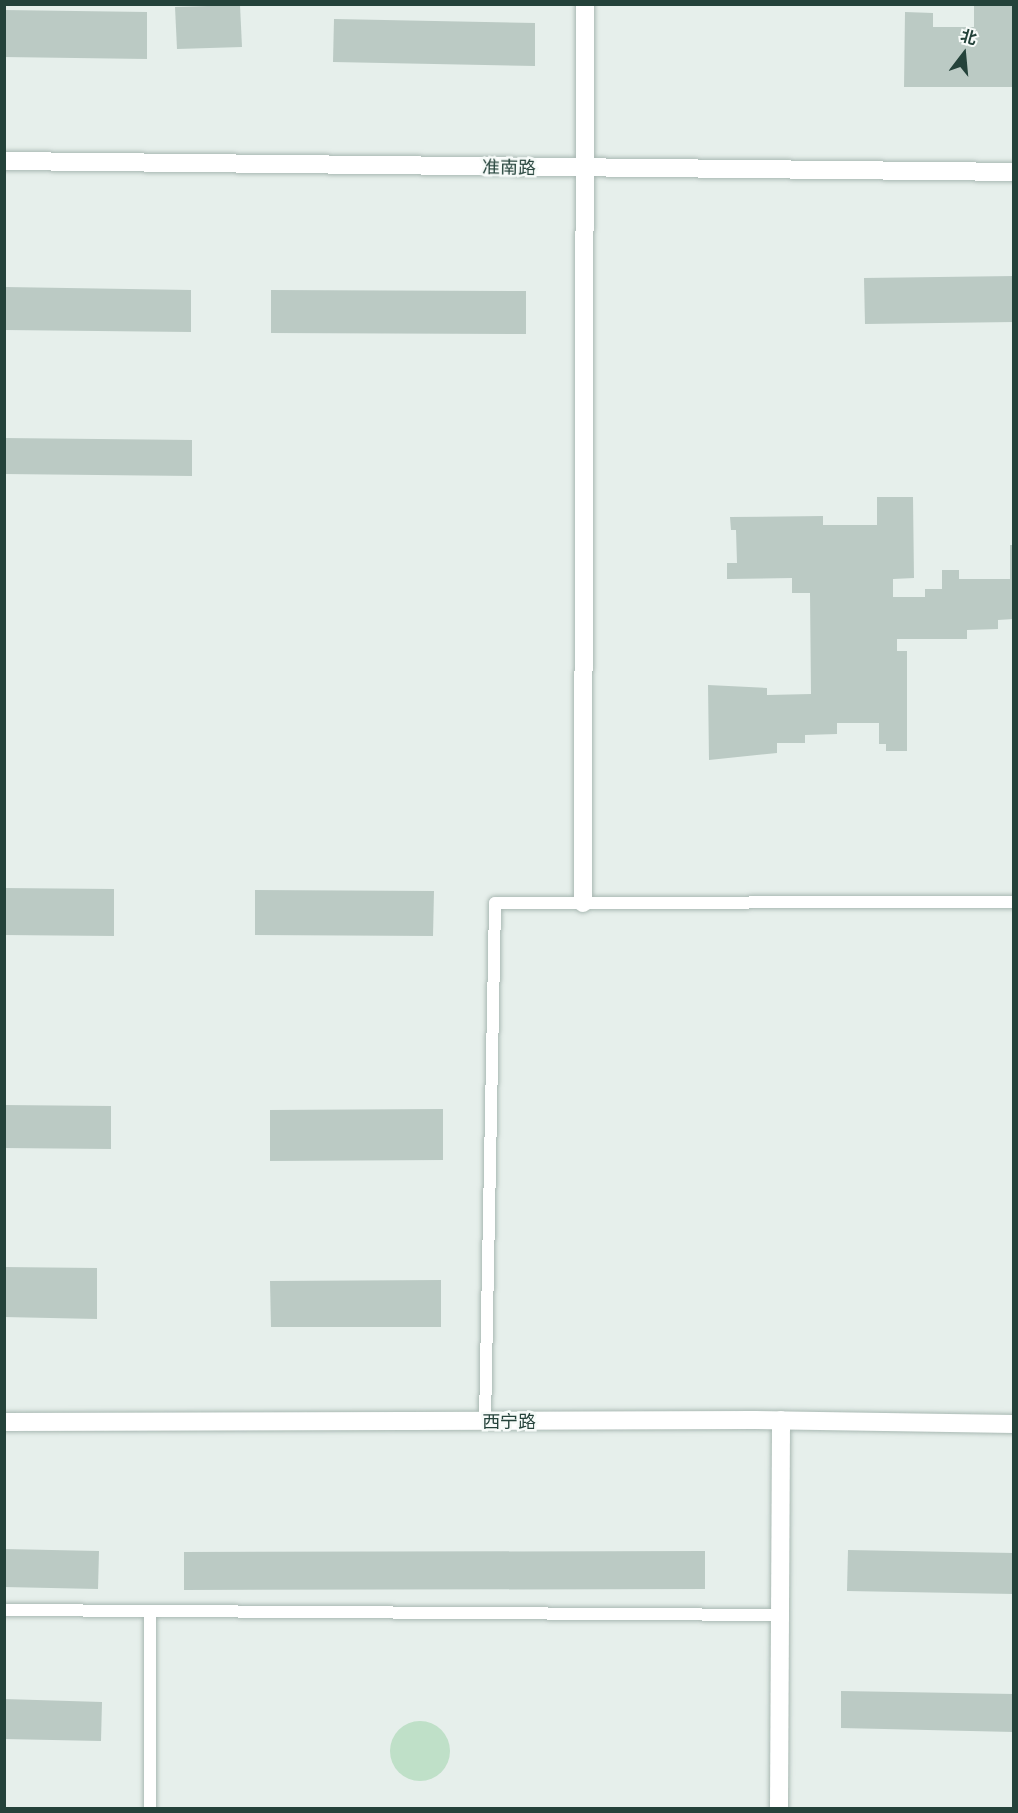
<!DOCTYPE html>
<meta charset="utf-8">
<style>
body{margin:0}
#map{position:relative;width:1018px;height:1813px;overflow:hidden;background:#e6efeb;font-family:Lato,"Noto Sans SC",sans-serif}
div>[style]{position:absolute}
.green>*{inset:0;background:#bfe0c8}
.round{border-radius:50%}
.building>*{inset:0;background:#bbcac4}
.roads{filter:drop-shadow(0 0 2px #a8b8b2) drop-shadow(0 0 2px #a8b8b2)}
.service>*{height:12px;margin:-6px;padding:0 6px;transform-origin:6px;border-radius:6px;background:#fff}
.minor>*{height:18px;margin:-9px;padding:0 9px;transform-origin:9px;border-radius:9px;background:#fff}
.tertiary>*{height:18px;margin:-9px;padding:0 9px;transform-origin:9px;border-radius:9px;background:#fff}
span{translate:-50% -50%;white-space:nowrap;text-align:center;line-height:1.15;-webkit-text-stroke:5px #f7fbf9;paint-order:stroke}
.street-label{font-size:18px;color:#24423a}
.frame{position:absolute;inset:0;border:6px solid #24423a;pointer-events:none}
.north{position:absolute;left:934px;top:24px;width:60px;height:60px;-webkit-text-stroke:4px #f7fbf9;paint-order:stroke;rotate:16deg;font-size:16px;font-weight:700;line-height:24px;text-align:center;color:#24423a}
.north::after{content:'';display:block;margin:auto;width:21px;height:27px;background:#24423a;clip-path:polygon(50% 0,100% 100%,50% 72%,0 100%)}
</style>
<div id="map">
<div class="green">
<div class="round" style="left:390px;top:1721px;width:60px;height:60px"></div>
</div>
<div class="building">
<div style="clip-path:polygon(240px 5px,242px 47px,177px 49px,175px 7px)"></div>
<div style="clip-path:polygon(974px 5px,1014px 5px,1014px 87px,904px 87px,905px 12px,933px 13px,933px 27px,974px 27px)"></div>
<div style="clip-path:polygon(4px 10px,147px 12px,147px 59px,4px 57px)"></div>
<div style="clip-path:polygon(334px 19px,535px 23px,535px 66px,333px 62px)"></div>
<div style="clip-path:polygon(1014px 276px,1014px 322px,865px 324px,864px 278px)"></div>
<div style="clip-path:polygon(5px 287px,191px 290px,191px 332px,5px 330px)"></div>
<div style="clip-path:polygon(271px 290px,526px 291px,526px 334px,271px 333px)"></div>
<div style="clip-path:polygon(4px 438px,192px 440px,192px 476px,4px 474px)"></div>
<div style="clip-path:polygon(877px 497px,913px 497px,914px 578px,893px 579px,893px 597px,925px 597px,925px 589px,942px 589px,942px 570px,959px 570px,959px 579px,1010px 579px,1010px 545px,1014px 545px,1014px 619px,998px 620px,998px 629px,967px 630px,967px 639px,897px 639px,897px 651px,907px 651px,907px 751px,886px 751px,886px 744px,879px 744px,879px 723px,837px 723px,837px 734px,805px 735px,805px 743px,777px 743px,777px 753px,709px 760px,708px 685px,767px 688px,767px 695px,811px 694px,810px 593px,792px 593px,792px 578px,727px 579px,727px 563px,737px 563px,736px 530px,731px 530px,730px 517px,823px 516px,823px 525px,877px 525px)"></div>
<div style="clip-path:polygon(4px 888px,114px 889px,114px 936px,4px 935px)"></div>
<div style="clip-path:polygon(255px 890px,434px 891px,433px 936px,255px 935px)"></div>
<div style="clip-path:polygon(4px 1105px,111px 1106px,111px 1149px,4px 1148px)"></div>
<div style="clip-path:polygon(443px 1109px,443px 1160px,270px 1161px,270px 1110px)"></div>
<div style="clip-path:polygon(4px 1267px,97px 1268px,97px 1319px,4px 1317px)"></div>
<div style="clip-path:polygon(441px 1280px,441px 1327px,271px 1327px,270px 1281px)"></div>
<div style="clip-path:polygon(4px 1549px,99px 1551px,98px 1589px,4px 1587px)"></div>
<div style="clip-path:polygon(848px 1550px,1014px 1553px,1014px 1594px,847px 1591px)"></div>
<div style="clip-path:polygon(705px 1551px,705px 1589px,184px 1590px,184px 1552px)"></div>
<div style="clip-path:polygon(841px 1691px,1014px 1694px,1014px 1732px,841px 1728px)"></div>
<div style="clip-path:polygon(4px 1699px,102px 1702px,101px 1741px,4px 1739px)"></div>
</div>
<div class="roads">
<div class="service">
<div style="left:485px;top:1421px;width:518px;rotate:-88.89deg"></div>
<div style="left:495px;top:903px;width:519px;rotate:-0.11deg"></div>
<div style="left:4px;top:1610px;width:776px;rotate:0.37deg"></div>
<div style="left:150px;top:1808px;width:197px;rotate:-90deg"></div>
</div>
<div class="minor">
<div style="left:4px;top:161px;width:1010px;rotate:0.62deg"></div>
<div style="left:583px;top:903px;width:899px;rotate:-89.87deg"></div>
<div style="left:779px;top:1808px;width:388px;rotate:-89.7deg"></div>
</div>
<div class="tertiary">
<div style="left:4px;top:1422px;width:751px;rotate:-0.15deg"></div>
<div style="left:755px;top:1420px;width:259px;rotate:0.9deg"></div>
</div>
</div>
<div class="street-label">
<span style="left:509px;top:167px;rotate:1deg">准南路</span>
<span style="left:509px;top:1421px">西宁路</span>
</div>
<div class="frame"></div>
<div class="north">北</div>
</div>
